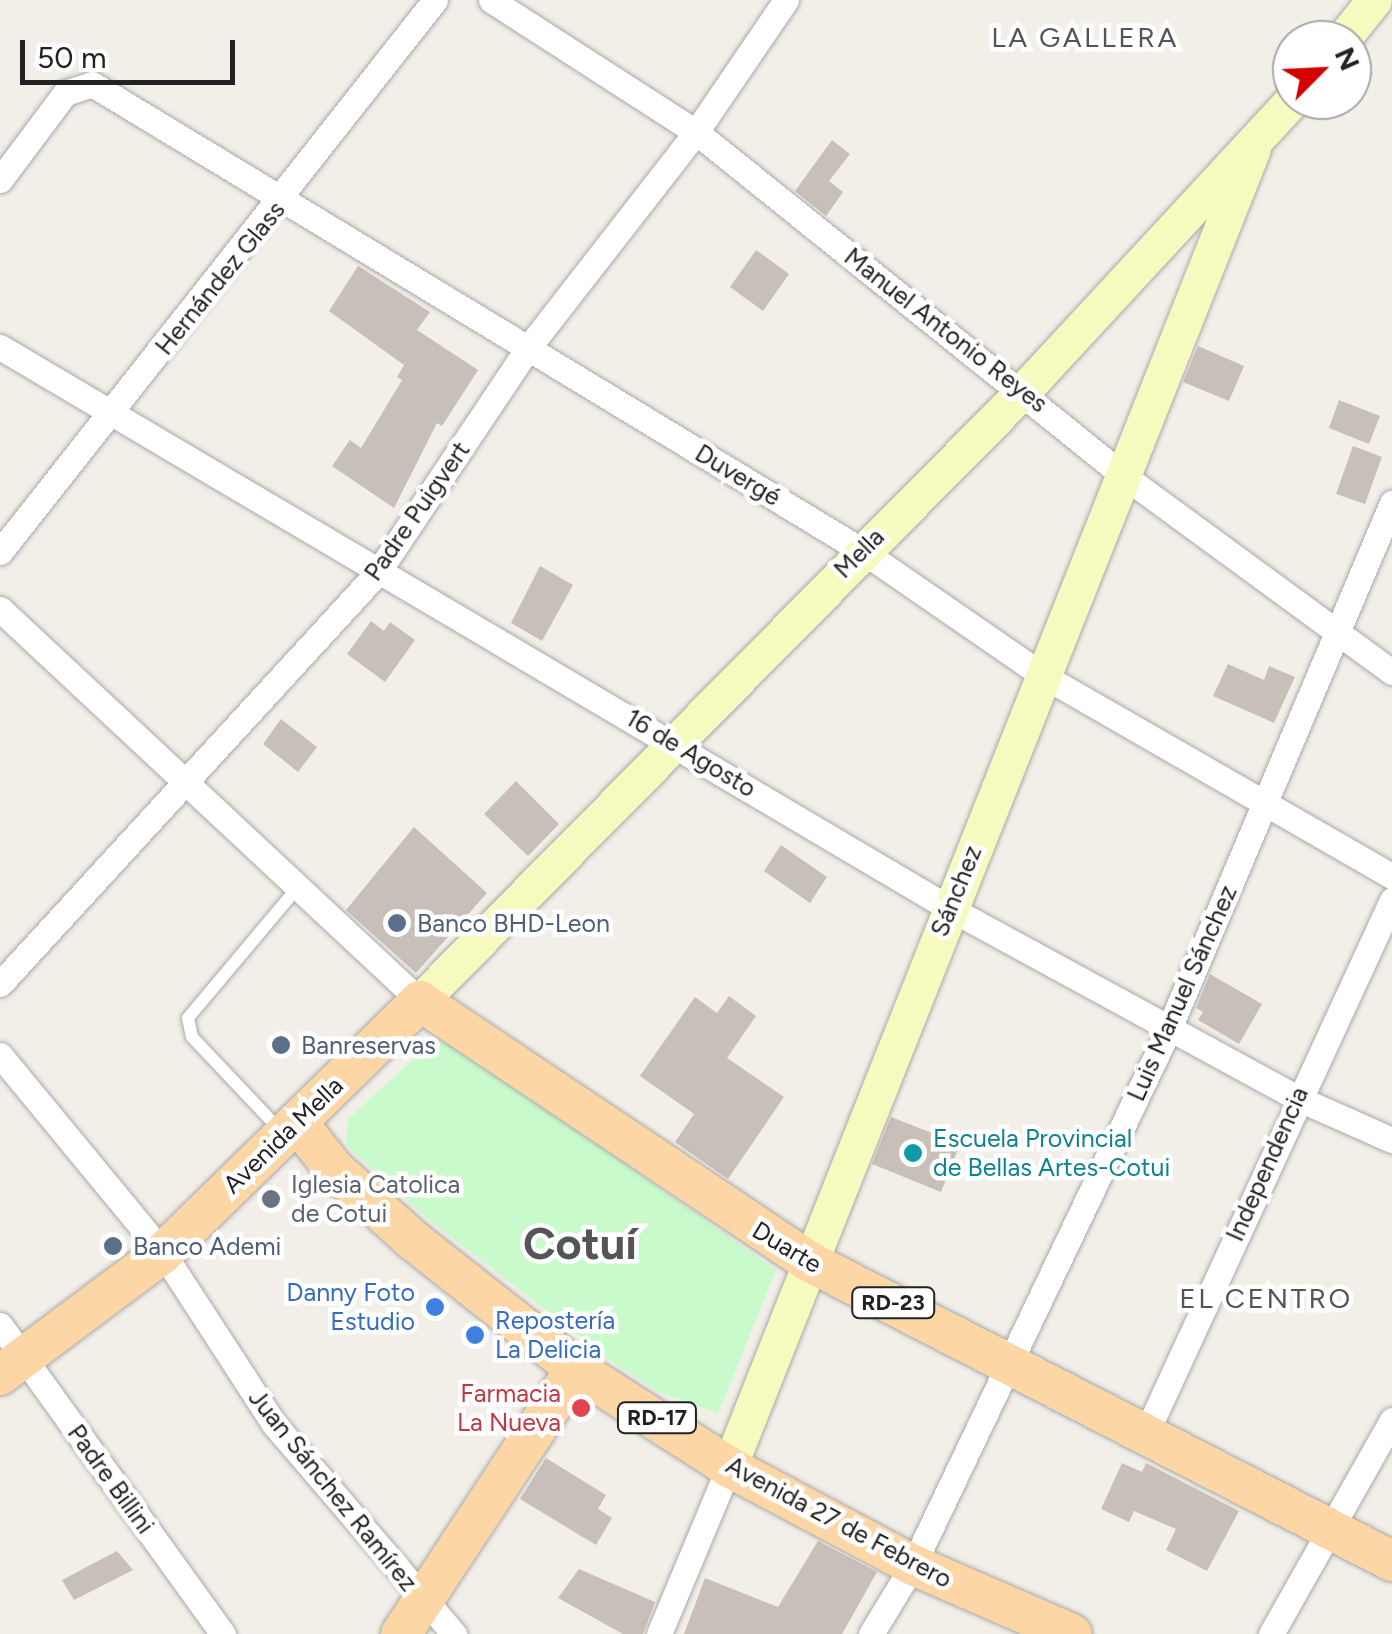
<!DOCTYPE html>
<meta charset="utf-8">
<style>
body{margin:0}
#map{position:relative;width:1392px;height:1634px;overflow:hidden;background:#f2efe9;font-family:Figtree,sans-serif}
div>[style]{position:absolute}
.park>*{inset:0;background:#c8facc}
.building>*{inset:0;background:#c7bfb8}
.roads{filter:drop-shadow(0 0 2px #a9a9a9) drop-shadow(0 0 2px #a9a9a9)}
.service>*{height:12px;margin:-6px;padding:0 6px;transform-origin:6px;border-radius:6px;background:#fff}
.minor>*{height:25px;margin:-12.5px;padding:0 12.5px;transform-origin:12.5px;border-radius:12.5px;background:#fff}
.secondary>*{height:35px;margin:-17.5px;padding:0 17.5px;transform-origin:17.5px;border-radius:17.5px;background:#f7fabf}
.primary>*{height:40px;margin:-20px;padding:0 20px;transform-origin:20px;border-radius:20px;background:#fcd6a4}
.dots>*{width:28px;height:28px;translate:-50% -50%;box-sizing:border-box;border:5px solid #fff;border-radius:50%}
span{translate:-50% -50%;white-space:nowrap;text-align:center;line-height:1.15;-webkit-text-stroke:9px #fff;paint-order:stroke}
.shield-label span{padding:2px 8px;background:#fff;border:2px solid;border-radius:8px;-webkit-text-stroke-width:0}
.shield-label{font-size:22px;color:#222;font-weight:700}
.street-label{font-size:25px;color:#222}
.service-label{font-size:25px;color:#4e5e75}
.left{translate:0 -50%;text-align:left}
.culture-label{font-size:25px;color:#0d838f}
.worship-label{font-size:25px;color:#5b616d}
.shop-label{font-size:25px;color:#366cbe}
.right{translate:-100% -50%;text-align:right}
.health-label{font-size:25px;color:#be3a42}
.neighbourhood-label{font-size:28px;color:#555;letter-spacing:2.5px}
.town-label{font-size:45px;color:#555;font-weight:700}
.north{position:absolute;left:1272px;top:20px;width:100px;height:100px;box-sizing:border-box;background:#fff;border:2px solid #a7a7a7;border-radius:50%;rotate:66deg;font-size:28px;font-weight:700;line-height:40px;text-align:center;color:#222}
.north::after{content:'';display:block;margin:auto;width:35px;height:45px;background:#d40000;clip-path:polygon(50% 0,100% 100%,50% 72%,0 100%)}
.scale{position:absolute;left:20px;top:40px;width:215px;height:45px;box-sizing:border-box;border:5px solid #222;border-top:0;padding-left:12px;font-size:30px;line-height:35px;white-space:nowrap;color:#222;-webkit-text-stroke:8px #fff;paint-order:stroke}
</style>
<div id="map">
<div class="park">
<div style="clip-path:polygon(441px 1034px,776px 1270px,718px 1413px,661px 1393px,614px 1363px,428px 1219px,346px 1145px,348px 1119px)"></div>
</div>
<div class="building">
<div style="clip-path:polygon(832px 140px,850px 154px,829px 181px,843px 192px,826px 216px,795px 191px)"></div>
<div style="clip-path:polygon(756px 250px,789px 274px,763px 311px,730px 287px)"></div>
<div style="clip-path:polygon(358px 266px,430px 312px,417px 330px,478px 370px,442px 426px,437px 423px,394px 508px,332px 466px,350px 440px,361px 448px,402px 380px,397px 377px,404px 365px,329px 311px)"></div>
<div style="clip-path:polygon(1198px 346px,1244px 366px,1229px 401px,1183px 382px)"></div>
<div style="clip-path:polygon(1339px 400px,1380px 416px,1369px 444px,1329px 428px)"></div>
<div style="clip-path:polygon(1353px 446px,1382px 457px,1365px 504px,1336px 494px)"></div>
<div style="clip-path:polygon(540px 566px,573px 585px,542px 641px,511px 623px)"></div>
<div style="clip-path:polygon(371px 621px,384px 631px,390px 622px,415px 640px,385px 682px,347px 654px)"></div>
<div style="clip-path:polygon(1228px 664px,1264px 680px,1269px 666px,1295px 677px,1274px 723px,1213px 696px)"></div>
<div style="clip-path:polygon(281px 719px,317px 747px,298px 772px,263px 744px)"></div>
<div style="clip-path:polygon(516px 781px,559px 824px,528px 856px,484px 814px)"></div>
<div style="clip-path:polygon(414px 827px,487px 893px,416px 973px,346px 910px)"></div>
<div style="clip-path:polygon(781px 845px,827px 877px,810px 903px,764px 871px)"></div>
<div style="clip-path:polygon(1210px 974px,1262px 1004px,1239px 1044px,1198px 1020px,1203px 1012px,1196px 1008px)"></div>
<div style="clip-path:polygon(729px 996px,756px 1016px,727px 1058px,784px 1097px,728px 1179px,675px 1142px,694px 1114px,640px 1076px,695px 997px,717px 1013px)"></div>
<div style="clip-path:polygon(891px 1117px,960px 1144px,941px 1192px,872px 1164px)"></div>
<div style="clip-path:polygon(546px 1458px,606px 1495px,598px 1509px,612px 1518px,596px 1545px,520px 1499px)"></div>
<div style="clip-path:polygon(1122px 1463px,1142px 1472px,1146px 1463px,1239px 1511px,1207px 1571px,1166px 1550px,1176px 1529px,1134px 1511px,1129px 1522px,1101px 1509px)"></div>
<div style="clip-path:polygon(818px 1541px,877px 1572px,842px 1634px,684px 1634px,705px 1578px,778px 1607px)"></div>
<div style="clip-path:polygon(117px 1551px,133px 1570px,74px 1600px,62px 1580px)"></div>
<div style="clip-path:polygon(579px 1569px,655px 1602px,643px 1634px,623px 1634px,558px 1598px)"></div>
</div>
<div class="roads">
<div class="service">
<div style="left:280px;top:1130px;width:128px;rotate:-133.4deg"></div>
<div style="left:192px;top:1037px;width:19px;rotate:-102deg"></div>
<div style="left:188px;top:1018px;width:170px;rotate:-50deg"></div>
</div>
<div class="minor">
<div style="left:491px;top:0;width:244px;rotate:32.8deg"></div>
<div style="left:696px;top:132px;width:549px;rotate:38.79deg"></div>
<div style="left:1124px;top:476px;width:332px;rotate:36.2deg"></div>
<div style="left:0;top:180px;width:109px;rotate:-53.2deg"></div>
<div style="left:65px;top:93px;width:28px;rotate:-18deg"></div>
<div style="left:92px;top:84px;width:899px;rotate:31.22deg"></div>
<div style="left:861px;top:550px;width:220px;rotate:34.6deg"></div>
<div style="left:1042px;top:675px;width:404px;rotate:29.9deg"></div>
<div style="left:0;top:347px;width:1102px;rotate:30.59deg"></div>
<div style="left:949px;top:908px;width:396px;rotate:28.6deg"></div>
<div style="left:1297px;top:1098px;width:104px;rotate:23.9deg"></div>
<div style="left:0;top:552px;width:703px;rotate:-51.76deg"></div>
<div style="left:0;top:609px;width:575px;rotate:43.03deg"></div>
<div style="left:0;top:984px;width:559px;rotate:-47.46deg"></div>
<div style="left:378px;top:572px;width:270px;rotate:-56.2deg"></div>
<div style="left:528px;top:348px;width:274px;rotate:-52.1deg"></div>
<div style="left:696px;top:132px;width:160px;rotate:-55.7deg"></div>
<div style="left:0;top:1055px;width:256px;rotate:50.5deg"></div>
<div style="left:163px;top:1253px;width:204px;rotate:57deg"></div>
<div style="left:274px;top:1424px;width:277px;rotate:49.4deg"></div>
<div style="left:0;top:1325px;width:381px;rotate:54.2deg"></div>
<div style="left:1147px;top:1431px;width:585px;rotate:-65.23deg"></div>
<div style="left:659px;top:1634px;width:181px;rotate:-67.3deg"></div>
<div style="left:871px;top:1634px;width:81px;rotate:-58.7deg"></div>
<div style="left:913px;top:1565px;width:592px;rotate:-64.47deg"></div>
<div style="left:1168px;top:1031px;width:574px;rotate:-67.01deg"></div>
<div style="left:1271px;top:1634px;width:246px;rotate:-60.5deg"></div>
</div>
<div class="secondary">
<div style="left:1342px;top:40px;width:51px;rotate:-51.3deg"></div>
<div style="left:420px;top:1001px;width:859px;rotate:-45.33deg"></div>
<div style="left:1024px;top:390px;width:396px;rotate:-47.2deg"></div>
<div style="left:729px;top:1467px;width:1418px;rotate:-68.32deg"></div>
</div>
<div class="primary">
<div style="left:297px;top:1122px;width:60px;rotate:51.8deg"></div>
<div style="left:334px;top:1169px;width:108px;rotate:42deg"></div>
<div style="left:414px;top:1241px;width:206px;rotate:38.3deg"></div>
<div style="left:576px;top:1369px;width:182px;rotate:32.6deg"></div>
<div style="left:729px;top:1467px;width:208px;rotate:28deg"></div>
<div style="left:913px;top:1565px;width:173px;rotate:23.5deg"></div>
<div style="left:0;top:1375px;width:204px;rotate:-36.8deg"></div>
<div style="left:163px;top:1253px;width:360px;rotate:-44.4deg"></div>
<div style="left:420px;top:1001px;width:467px;rotate:33.8deg"></div>
<div style="left:808px;top:1261px;width:657px;rotate:27.19deg"></div>
<div style="left:401px;top:1634px;width:318px;rotate:-56.6deg"></div>
</div>
</div>
<div class="dots">
<div style="left:397px;top:923px;background:#5c6f8a"></div>
<div style="left:281px;top:1045px;background:#5c6f8a"></div>
<div style="left:913px;top:1153px;background:#0f9aa8"></div>
<div style="left:271px;top:1199px;background:#6b7280"></div>
<div style="left:113px;top:1246px;background:#5c6f8a"></div>
<div style="left:435px;top:1307px;background:#3f7fe0"></div>
<div style="left:475px;top:1335px;background:#3f7fe0"></div>
<div style="left:581px;top:1408px;background:#e0444e"></div>
</div>
<div class="shield-label">
<span style="left:893px;top:1303px">RD-23</span>
<span style="left:657px;top:1418px">RD-17</span>
</div>
<div class="street-label">
<span style="left:220px;top:278px;rotate:-51deg">Hernández Glass</span>
<span style="left:946px;top:330px;rotate:38deg">Manuel Antonio Reyes</span>
<span style="left:738px;top:475px;rotate:31deg">Duvergé</span>
<span style="left:417px;top:511px;rotate:-55deg">Padre Puigvert</span>
<span style="left:859px;top:553px;rotate:-45deg">Mella</span>
<span style="left:691px;top:753px;rotate:31deg">16 de Agosto</span>
<span style="left:956px;top:891px;rotate:-68deg">Sánchez</span>
<span style="left:1182px;top:993px;rotate:-66deg">Luis Manuel Sánchez</span>
<span style="left:283px;top:1135px;rotate:-44deg">Avenida Mella</span>
<span style="left:1267px;top:1164px;rotate:-66deg">Independencia</span>
<span style="left:787px;top:1247px;rotate:31deg">Duarte</span>
<span style="left:111px;top:1479px;rotate:54deg">Padre Billini</span>
<span style="left:333px;top:1490px;rotate:51deg">Juan Sánchez Ramírez</span>
<span style="left:839px;top:1522px;rotate:28deg">Avenida 27 de Febrero</span>
</div>
<div class="service-label">
<span class="left" style="left:417px;top:923px">Banco BHD-Leon</span>
<span class="left" style="left:301px;top:1045px">Banreservas</span>
<span class="left" style="left:133px;top:1246px">Banco Ademi</span>
</div>
<div class="culture-label">
<span class="left" style="left:933px;top:1153px">Escuela Provincial<br>de Bellas Artes-Cotui</span>
</div>
<div class="worship-label">
<span class="left" style="left:291px;top:1199px">Iglesia Catolica<br>de Cotui</span>
</div>
<div class="shop-label">
<span class="right" style="left:415px;top:1307px">Danny Foto<br>Estudio</span>
<span class="left" style="left:495px;top:1335px">Repostería<br>La Delicia</span>
</div>
<div class="health-label">
<span class="right" style="left:561px;top:1408px">Farmacia<br>La Nueva</span>
</div>
<div class="neighbourhood-label">
<span style="left:1085px;top:37px">LA GALLERA</span>
<span style="left:1266px;top:1298px">EL CENTRO</span>
</div>
<div class="town-label">
<span style="left:580px;top:1244px">Cotuí</span>
</div>
<div class="north">N</div>
<div class="scale">50 m</div>
</div>
